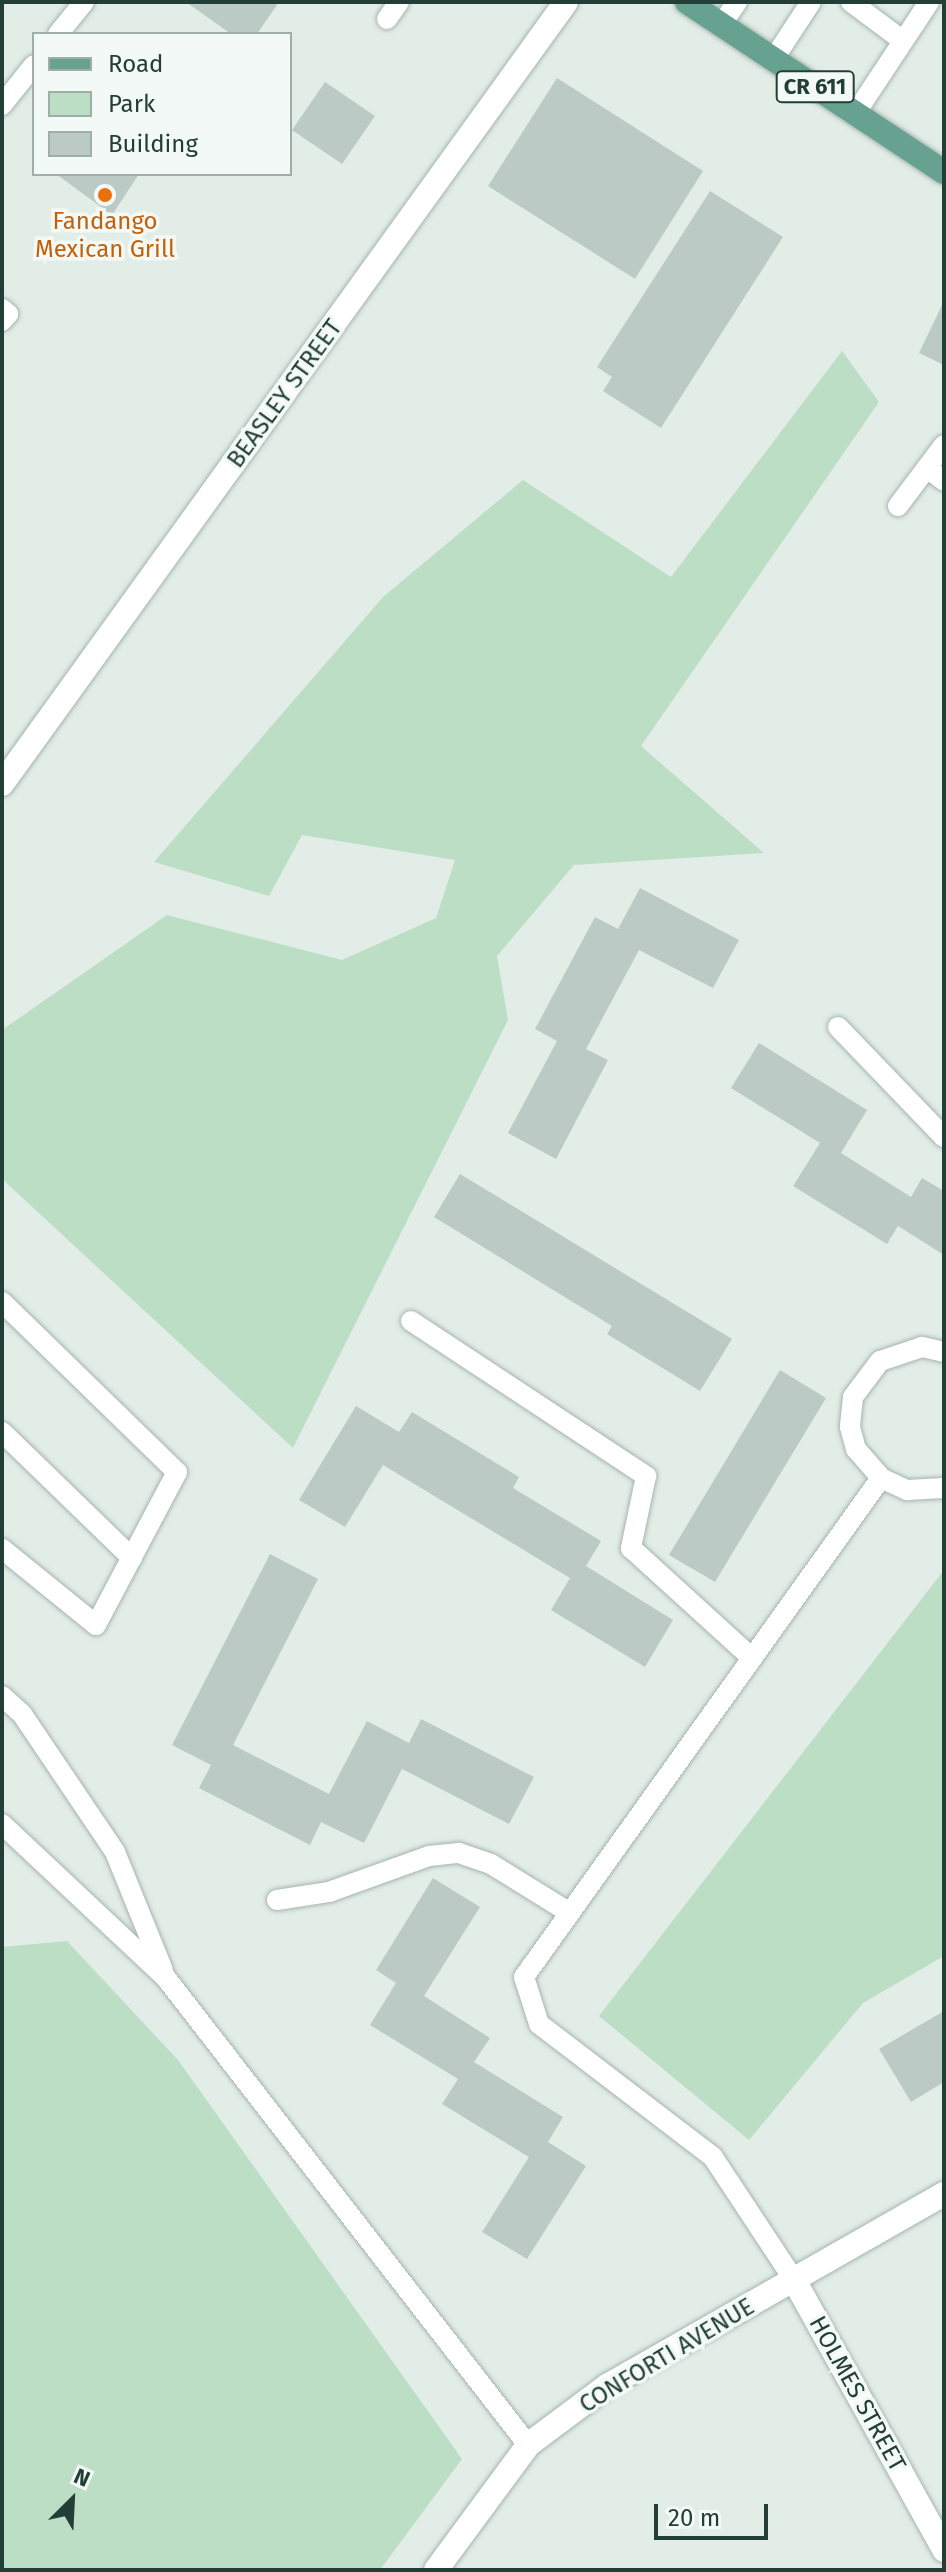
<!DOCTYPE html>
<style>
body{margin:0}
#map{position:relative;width:946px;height:2572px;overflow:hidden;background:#e3ede8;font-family:"Fira Sans",sans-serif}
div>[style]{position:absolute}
.green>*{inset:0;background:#bcdec4}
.building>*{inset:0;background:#bbcac4}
.roads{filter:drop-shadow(0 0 2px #a5b5af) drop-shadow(0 0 2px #a5b5af)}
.service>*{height:20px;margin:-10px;padding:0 10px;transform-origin:10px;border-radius:10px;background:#fff}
.minor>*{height:24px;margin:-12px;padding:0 12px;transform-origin:12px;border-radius:12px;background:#fff}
.primary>*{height:24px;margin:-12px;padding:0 12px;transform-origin:12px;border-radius:12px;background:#67a291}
.dots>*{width:22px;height:22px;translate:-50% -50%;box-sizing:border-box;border:4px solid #f3f9f6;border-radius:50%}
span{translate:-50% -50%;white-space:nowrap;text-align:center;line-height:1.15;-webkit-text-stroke:7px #f3f9f6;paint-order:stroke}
.shield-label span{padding:2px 6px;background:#f3f9f6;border:2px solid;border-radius:6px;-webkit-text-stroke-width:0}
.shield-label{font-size:22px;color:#223e36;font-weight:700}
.food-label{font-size:24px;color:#c56008}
.street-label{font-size:24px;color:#223e36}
.frame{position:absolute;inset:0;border:4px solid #223e36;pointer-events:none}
.legend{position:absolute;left:32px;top:32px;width:260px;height:144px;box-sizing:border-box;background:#f3f9f6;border:2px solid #9faea9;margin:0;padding:10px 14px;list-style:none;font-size:24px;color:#223e36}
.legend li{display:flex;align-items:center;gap:16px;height:40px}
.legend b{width:40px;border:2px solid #9faea9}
.north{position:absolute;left:32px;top:2460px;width:80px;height:80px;-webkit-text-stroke:6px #f3f9f6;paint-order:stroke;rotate:24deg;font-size:22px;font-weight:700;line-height:32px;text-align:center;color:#223e36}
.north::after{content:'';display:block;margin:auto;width:28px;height:36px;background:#223e36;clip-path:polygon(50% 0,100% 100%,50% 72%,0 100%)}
.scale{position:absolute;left:654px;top:2504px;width:114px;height:36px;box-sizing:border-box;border:4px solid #223e36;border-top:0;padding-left:10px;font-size:24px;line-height:28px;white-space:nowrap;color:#223e36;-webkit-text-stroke:6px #f3f9f6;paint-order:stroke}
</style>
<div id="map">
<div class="green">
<div style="clip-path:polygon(842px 351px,879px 402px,641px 746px,764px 853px,574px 865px,497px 956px,508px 1020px,293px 1448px,2px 1179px,2px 1030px,167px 915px,342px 960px,436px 918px,455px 860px,302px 835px,269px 896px,154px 862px,383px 597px,523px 480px,671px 577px)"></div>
<div style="clip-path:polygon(944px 1570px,944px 1956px,863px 2003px,749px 2140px,599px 2016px)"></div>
<div style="clip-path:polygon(67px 1941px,178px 2060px,462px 2459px,380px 2570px,2px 2570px,2px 1947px)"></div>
</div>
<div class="building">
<div style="clip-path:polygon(186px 2px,273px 2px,277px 5px,257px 34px,231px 34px)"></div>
<div style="clip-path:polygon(557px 78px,703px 171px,635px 279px,488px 186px)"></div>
<div style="clip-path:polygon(325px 82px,375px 116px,342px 164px,292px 130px)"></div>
<div style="clip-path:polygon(56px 174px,139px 174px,112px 215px)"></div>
<div style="clip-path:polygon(710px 191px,783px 237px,661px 428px,603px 391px,612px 377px,597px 367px)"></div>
<div style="clip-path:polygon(944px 301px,944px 365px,919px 353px)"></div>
<div style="clip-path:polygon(640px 888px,739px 940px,713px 988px,639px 950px,586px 1049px,608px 1060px,556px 1159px,508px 1133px,557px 1041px,535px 1029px,595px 917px,618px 929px)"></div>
<div style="clip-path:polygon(759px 1043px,867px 1110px,841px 1153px,911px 1197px,922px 1178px,944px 1191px,944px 1255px,898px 1226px,887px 1244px,793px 1186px,820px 1143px,731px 1088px)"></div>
<div style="clip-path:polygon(460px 1174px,732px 1339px,700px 1391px,607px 1334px,612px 1326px,434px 1217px)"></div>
<div style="clip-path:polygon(780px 1370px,826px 1398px,715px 1582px,669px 1555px)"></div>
<div style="clip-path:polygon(356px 1406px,399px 1432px,412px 1412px,519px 1477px,513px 1488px,601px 1541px,586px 1566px,673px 1620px,645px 1667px,551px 1610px,570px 1578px,383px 1465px,345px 1527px,299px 1500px)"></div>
<div style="clip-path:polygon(270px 1554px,318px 1579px,233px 1745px,329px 1794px,367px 1721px,409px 1743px,421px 1719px,534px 1777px,509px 1824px,402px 1769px,364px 1843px,321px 1822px,310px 1845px,199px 1788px,211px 1765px,172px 1745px)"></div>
<div style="clip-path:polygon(433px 1878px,480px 1907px,424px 1996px,490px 2038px,474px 2062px,563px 2117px,548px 2142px,586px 2166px,527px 2259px,482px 2232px,529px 2157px,442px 2104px,458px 2079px,370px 2025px,396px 1983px,376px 1970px)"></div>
<div style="clip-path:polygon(944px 2011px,944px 2082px,911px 2102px,879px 2049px)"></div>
</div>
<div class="roads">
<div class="service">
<div style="left:851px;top:2px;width:64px;rotate:36.7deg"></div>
<div style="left:387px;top:19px;width:21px;rotate:-55deg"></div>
<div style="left:721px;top:25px;width:28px;rotate:-55deg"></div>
<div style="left:58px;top:34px;width:41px;rotate:-50.9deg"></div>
<div style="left:773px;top:60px;width:69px;rotate:-56.8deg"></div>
<div style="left:2px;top:105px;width:51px;rotate:-51.3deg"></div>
<div style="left:855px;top:114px;width:134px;rotate:-56.5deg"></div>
<div style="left:2px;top:309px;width:8px;rotate:40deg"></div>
<div style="left:8px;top:314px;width:9px;rotate:131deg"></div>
<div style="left:927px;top:468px;width:21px;rotate:37deg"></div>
<div style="left:898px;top:506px;width:76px;rotate:-53deg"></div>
<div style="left:838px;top:1027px;width:153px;rotate:46.1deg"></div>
<div style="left:2px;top:1302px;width:244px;rotate:44.2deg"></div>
<div style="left:177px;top:1472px;width:173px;rotate:117.9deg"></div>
<div style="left:96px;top:1625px;width:121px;rotate:-141deg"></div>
<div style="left:411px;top:1321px;width:282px;rotate:33.4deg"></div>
<div style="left:646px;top:1476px;width:74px;rotate:101.8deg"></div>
<div style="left:631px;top:1548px;width:164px;rotate:42.3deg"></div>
<div style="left:944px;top:1352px;width:23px;rotate:-167deg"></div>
<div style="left:922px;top:1347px;width:44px;rotate:161.6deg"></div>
<div style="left:880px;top:1361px;width:45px;rotate:126.9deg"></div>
<div style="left:853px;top:1397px;width:30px;rotate:96deg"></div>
<div style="left:850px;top:1427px;width:23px;rotate:75deg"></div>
<div style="left:856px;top:1449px;width:38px;rotate:49deg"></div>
<div style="left:881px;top:1478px;width:29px;rotate:25deg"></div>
<div style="left:907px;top:1490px;width:37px;rotate:-3deg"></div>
<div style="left:2px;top:1432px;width:181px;rotate:44.1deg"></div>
<div style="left:2px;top:1696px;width:27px;rotate:42deg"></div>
<div style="left:22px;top:1714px;width:166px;rotate:56deg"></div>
<div style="left:115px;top:1852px;width:127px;rotate:67.9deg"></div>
<div style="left:2px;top:1824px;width:225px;rotate:43.2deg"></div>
<div style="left:166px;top:1978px;width:591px;rotate:52.22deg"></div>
<div style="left:277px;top:1900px;width:53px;rotate:-8.7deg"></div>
<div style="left:329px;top:1892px;width:106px;rotate:-19.8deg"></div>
<div style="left:429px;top:1856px;width:30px;rotate:-6deg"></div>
<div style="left:459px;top:1853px;width:34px;rotate:19deg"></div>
<div style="left:491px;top:1864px;width:93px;rotate:31.8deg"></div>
<div style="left:794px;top:2280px;width:147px;rotate:-123.4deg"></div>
<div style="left:713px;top:2157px;width:219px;rotate:-142.6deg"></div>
<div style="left:539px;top:2024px;width:49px;rotate:-107.7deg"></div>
<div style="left:524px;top:1977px;width:614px;rotate:-54.42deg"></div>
</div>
<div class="minor">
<div style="left:2px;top:784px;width:964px;rotate:-54.2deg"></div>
<div style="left:794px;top:2280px;width:309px;rotate:60.9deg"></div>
<div style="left:436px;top:2570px;width:155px;rotate:-53.6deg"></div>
<div style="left:528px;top:2445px;width:99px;rotate:-36.8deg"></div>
<div style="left:607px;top:2386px;width:388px;rotate:-29.7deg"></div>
</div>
<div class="primary">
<div style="left:687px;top:2px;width:308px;rotate:33.5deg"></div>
</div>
</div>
<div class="dots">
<div style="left:105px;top:195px;background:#e8710a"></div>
</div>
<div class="shield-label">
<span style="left:815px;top:87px">CR 611</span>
</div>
<div class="food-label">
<span style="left:105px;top:236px">Fandango<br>Mexican Grill</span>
</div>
<div class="street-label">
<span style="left:285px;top:394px;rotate:-54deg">BEASLEY STREET</span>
<span style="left:667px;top:2356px;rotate:-31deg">CONFORTI AVENUE</span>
<span style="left:857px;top:2394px;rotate:61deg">HOLMES STREET</span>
</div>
<div class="frame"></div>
<ul class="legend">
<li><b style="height:10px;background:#67a291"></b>Road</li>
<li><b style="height:22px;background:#bcdec4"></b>Park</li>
<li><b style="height:22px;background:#bbcac4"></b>Building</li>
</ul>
<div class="north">N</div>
<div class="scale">20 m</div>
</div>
